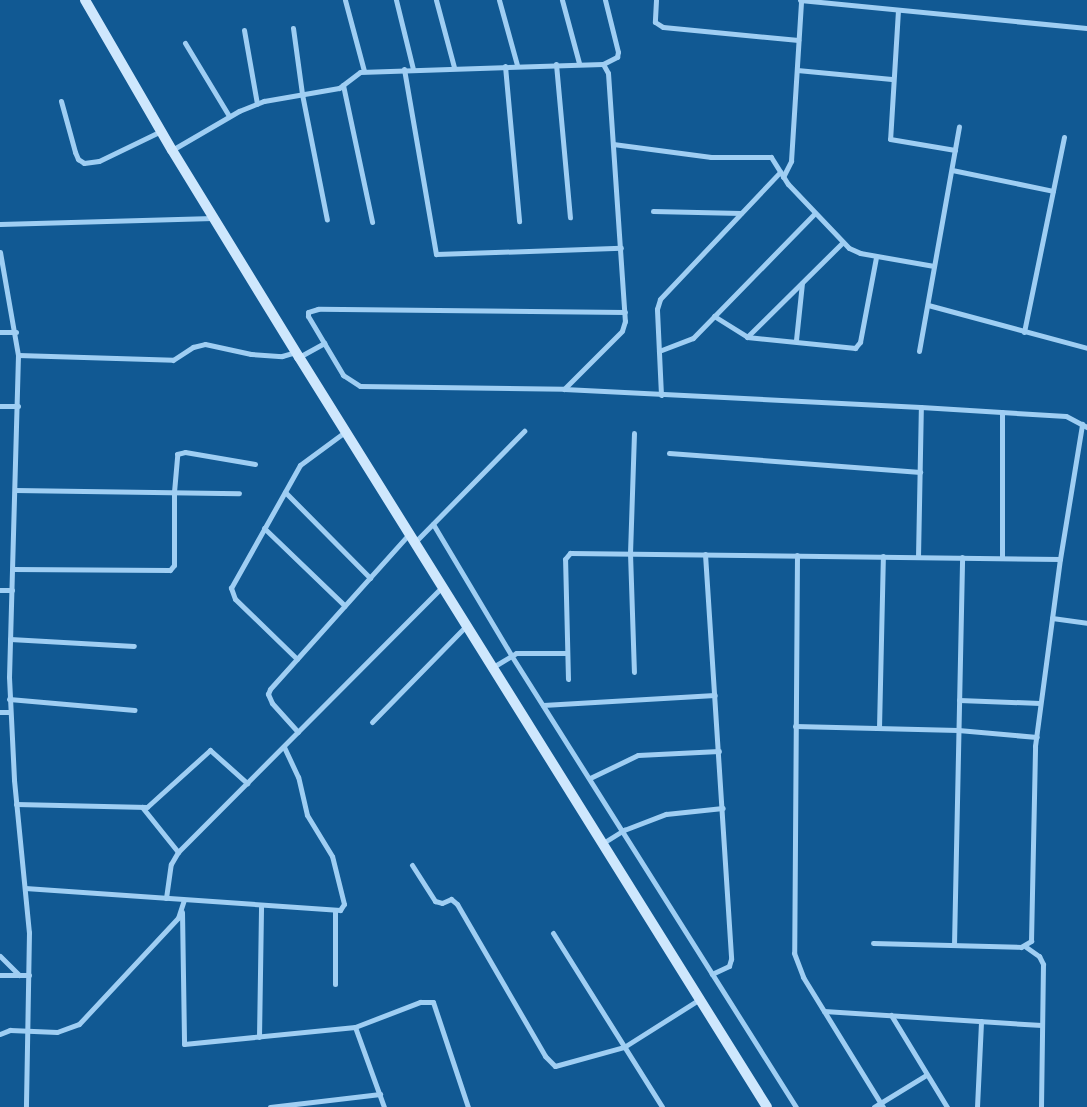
<!DOCTYPE html>
<style>
body{margin:0}
#map{position:relative;width:1087px;height:1107px;overflow:hidden;background:#115993;font-family:Jost,sans-serif}
div>[style]{position:absolute}
.street>*{height:5px;margin:-2.5px;padding:0 2.5px;transform-origin:2.5px;border-radius:2.5px;background:#9fcef3}
.secondary>*{height:10px;margin:-5px;padding:0 5px;transform-origin:5px;border-radius:5px;background:#cee7fd}
span{translate:-50% -50%;white-space:nowrap;text-align:center;line-height:1.15;-webkit-text-stroke:5px #115993;paint-order:stroke}
</style>
<div id="map">
<div class="street">
<div style="left:345px;top:0;width:73px;rotate:75deg"></div>
<div style="left:396px;top:0;width:71px;rotate:76.2deg"></div>
<div style="left:436px;top:0;width:69px;rotate:75deg"></div>
<div style="left:499px;top:0;width:67px;rotate:74.5deg"></div>
<div style="left:562px;top:0;width:65px;rotate:74.9deg"></div>
<div style="left:656px;top:0;width:22px;rotate:93deg"></div>
<div style="left:655px;top:22px;width:9px;rotate:32deg"></div>
<div style="left:663px;top:27px;width:136px;rotate:5.5deg"></div>
<div style="left:800px;top:0;width:288px;rotate:5.6deg"></div>
<div style="left:898px;top:10px;width:129px;rotate:93.5deg"></div>
<div style="left:890px;top:139px;width:66px;rotate:9.6deg"></div>
<div style="left:293px;top:28px;width:67px;rotate:82.2deg"></div>
<div style="left:302px;top:94px;width:128px;rotate:78.8deg"></div>
<div style="left:244px;top:30px;width:75px;rotate:80deg"></div>
<div style="left:185px;top:43px;width:85px;rotate:58.9deg"></div>
<div style="left:556px;top:64px;width:154px;rotate:84.8deg"></div>
<div style="left:603px;top:64px;width:16px;rotate:-27deg"></div>
<div style="left:617px;top:57px;width:5px;rotate:-79deg"></div>
<div style="left:618px;top:52px;width:54px;rotate:-104deg"></div>
<div style="left:505px;top:66px;width:156px;rotate:84.8deg"></div>
<div style="left:404px;top:69px;width:188px;rotate:80.2deg"></div>
<div style="left:436px;top:254px;width:185px;rotate:-1.9deg"></div>
<div style="left:797px;top:70px;width:95px;rotate:5.4deg"></div>
<div style="left:343px;top:85px;width:140px;rotate:78deg"></div>
<div style="left:61px;top:101px;width:53px;rotate:74.6deg"></div>
<div style="left:75px;top:152px;width:8px;rotate:67deg"></div>
<div style="left:78px;top:159px;width:7px;rotate:34deg"></div>
<div style="left:84px;top:163px;width:15px;rotate:-8deg"></div>
<div style="left:99px;top:161px;width:69px;rotate:-25.8deg"></div>
<div style="left:613px;top:144px;width:99px;rotate:7.6deg"></div>
<div style="left:711px;top:157px;width:60px"></div>
<div style="left:771px;top:157px;width:32px;rotate:58deg"></div>
<div style="left:788px;top:184px;width:88px;rotate:46.4deg"></div>
<div style="left:849px;top:248px;width:12px;rotate:24deg"></div>
<div style="left:860px;top:253px;width:75px;rotate:10deg"></div>
<div style="left:172px;top:150px;width:78px;rotate:-30.2deg"></div>
<div style="left:239px;top:111px;width:27px;rotate:-22deg"></div>
<div style="left:264px;top:101px;width:76px;rotate:-9.8deg"></div>
<div style="left:339px;top:88px;width:26px;rotate:-37deg"></div>
<div style="left:360px;top:72px;width:243px;rotate:-1.9deg"></div>
<div style="left:603px;top:64px;width:10px;rotate:61deg"></div>
<div style="left:608px;top:73px;width:249px;rotate:86.1deg"></div>
<div style="left:625px;top:321px;width:10px;rotate:107deg"></div>
<div style="left:622px;top:331px;width:82px;rotate:135deg"></div>
<div style="left:952px;top:170px;width:103px;rotate:11.7deg"></div>
<div style="left:783px;top:177px;width:18px;rotate:-63deg"></div>
<div style="left:791px;top:161px;width:161px;rotate:-86.4deg"></div>
<div style="left:653px;top:211px;width:88px;rotate:1.3deg"></div>
<div style="left:0;top:224px;width:213px;rotate:-1.6deg"></div>
<div style="left:0;top:252px;width:105px;rotate:80.1deg"></div>
<div style="left:18px;top:355px;width:322px;rotate:91.6deg"></div>
<div style="left:9px;top:677px;width:103px;rotate:87.2deg"></div>
<div style="left:14px;top:780px;width:153px;rotate:84.4deg"></div>
<div style="left:29px;top:932px;width:175px;rotate:91deg"></div>
<div style="left:928px;top:305px;width:165px;rotate:15.1deg"></div>
<div style="left:625px;top:312px;width:307px;rotate:-179.4deg"></div>
<div style="left:318px;top:309px;width:10px;rotate:163deg"></div>
<div style="left:308px;top:312px;width:4px;rotate:90deg"></div>
<div style="left:308px;top:316px;width:69px;rotate:59.3deg"></div>
<div style="left:343px;top:375px;width:20px;rotate:33deg"></div>
<div style="left:360px;top:386px;width:204px;rotate:0.8deg"></div>
<div style="left:564px;top:389px;width:357px;rotate:2.9deg"></div>
<div style="left:921px;top:407px;width:145px;rotate:3.6deg"></div>
<div style="left:1066px;top:416px;width:24px;rotate:28deg"></div>
<div style="left:714px;top:316px;width:39px;rotate:32deg"></div>
<div style="left:747px;top:337px;width:109px;rotate:5.8deg"></div>
<div style="left:855px;top:348px;width:8px;rotate:-50deg"></div>
<div style="left:860px;top:342px;width:86px;rotate:-79.3deg"></div>
<div style="left:0;top:332px;width:16px"></div>
<div style="left:1024px;top:332px;width:199px;rotate:-78.4deg"></div>
<div style="left:747px;top:337px;width:134px;rotate:-44.7deg"></div>
<div style="left:796px;top:340px;width:57px;rotate:-84deg"></div>
<div style="left:659px;top:351px;width:36px;rotate:-21deg"></div>
<div style="left:693px;top:338px;width:173px;rotate:-45.7deg"></div>
<div style="left:919px;top:351px;width:228px;rotate:-79.9deg"></div>
<div style="left:18px;top:355px;width:155px;rotate:1.8deg"></div>
<div style="left:173px;top:360px;width:24px;rotate:-33deg"></div>
<div style="left:193px;top:347px;width:12px;rotate:-14deg"></div>
<div style="left:205px;top:344px;width:47px;rotate:12.3deg"></div>
<div style="left:251px;top:354px;width:31px;rotate:4deg"></div>
<div style="left:282px;top:356px;width:15px;rotate:-16deg"></div>
<div style="left:299px;top:357px;width:29px;rotate:-29deg"></div>
<div style="left:661px;top:395px;width:86px;rotate:-92.7deg"></div>
<div style="left:657px;top:309px;width:10px;rotate:-73deg"></div>
<div style="left:660px;top:299px;width:175px;rotate:-46.6deg"></div>
<div style="left:0;top:406px;width:18px"></div>
<div style="left:1002px;top:412px;width:146px;rotate:90deg"></div>
<div style="left:634px;top:433px;width:120px;rotate:91.9deg"></div>
<div style="left:630px;top:553px;width:119px;rotate:88.1deg"></div>
<div style="left:669px;top:453px;width:252px;rotate:4.3deg"></div>
<div style="left:15px;top:490px;width:224px;rotate:0.8deg"></div>
<div style="left:285px;top:492px;width:121px;rotate:45.3deg"></div>
<div style="left:433px;top:524px;width:152px;rotate:59.2deg"></div>
<div style="left:511px;top:655px;width:534px;rotate:57.77deg"></div>
<div style="left:264px;top:528px;width:112px;rotate:43.9deg"></div>
<div style="left:415px;top:542px;width:156px;rotate:-45.5deg"></div>
<div style="left:705px;top:554px;width:406px;rotate:86.3deg"></div>
<div style="left:731px;top:959px;width:7px;rotate:106deg"></div>
<div style="left:729px;top:966px;width:19px;rotate:155deg"></div>
<div style="left:797px;top:555px;width:398px;rotate:90.4deg"></div>
<div style="left:794px;top:953px;width:26px;rotate:69deg"></div>
<div style="left:803px;top:977px;width:153px;rotate:58.4deg"></div>
<div style="left:918px;top:557px;width:150px;rotate:-88.9deg"></div>
<div style="left:13px;top:569px;width:157px;rotate:0.4deg"></div>
<div style="left:170px;top:570px;width:6px;rotate:-51deg"></div>
<div style="left:174px;top:565px;width:73px;rotate:-90deg"></div>
<div style="left:174px;top:492px;width:38px;rotate:-85deg"></div>
<div style="left:177px;top:454px;width:8px;rotate:-14deg"></div>
<div style="left:185px;top:452px;width:71px;rotate:9.7deg"></div>
<div style="left:0;top:590px;width:12px"></div>
<div style="left:1052px;top:618px;width:35px;rotate:8deg"></div>
<div style="left:10px;top:639px;width:124px;rotate:3.2deg"></div>
<div style="left:297px;top:659px;width:86px;rotate:-135.9deg"></div>
<div style="left:235px;top:599px;width:12px;rotate:-110deg"></div>
<div style="left:231px;top:588px;width:141px;rotate:-60.7deg"></div>
<div style="left:300px;top:465px;width:56px;rotate:-36.3deg"></div>
<div style="left:493px;top:667px;width:27px;rotate:-31deg"></div>
<div style="left:516px;top:653px;width:51px"></div>
<div style="left:568px;top:679px;width:120px;rotate:-91.4deg"></div>
<div style="left:565px;top:559px;width:8px;rotate:-50deg"></div>
<div style="left:570px;top:553px;width:490px;rotate:0.7deg"></div>
<div style="left:9px;top:699px;width:126px;rotate:5deg"></div>
<div style="left:959px;top:700px;width:81px;rotate:2.1deg"></div>
<div style="left:543px;top:705px;width:172px;rotate:-3.3deg"></div>
<div style="left:0;top:712px;width:10px"></div>
<div style="left:372px;top:722px;width:136px;rotate:-45.6deg"></div>
<div style="left:795px;top:726px;width:163px;rotate:1.4deg"></div>
<div style="left:958px;top:730px;width:79px;rotate:5.1deg"></div>
<div style="left:879px;top:728px;width:172px;rotate:-88.7deg"></div>
<div style="left:298px;top:732px;width:39px;rotate:-132deg"></div>
<div style="left:272px;top:703px;width:10px;rotate:-114deg"></div>
<div style="left:268px;top:694px;width:5px;rotate:-68deg"></div>
<div style="left:270px;top:689px;width:208px;rotate:-48.1deg"></div>
<div style="left:590px;top:778px;width:53px;rotate:-25.6deg"></div>
<div style="left:638px;top:755px;width:81px;rotate:-2.8deg"></div>
<div style="left:16px;top:804px;width:131px;rotate:1.3deg"></div>
<div style="left:147px;top:807px;width:85px;rotate:-42.1deg"></div>
<div style="left:210px;top:750px;width:50px;rotate:41.7deg"></div>
<div style="left:142px;top:807px;width:58px;rotate:51.3deg"></div>
<div style="left:603px;top:843px;width:25px;rotate:-32deg"></div>
<div style="left:624px;top:830px;width:45px;rotate:-20.9deg"></div>
<div style="left:666px;top:814px;width:57px;rotate:-6deg"></div>
<div style="left:412px;top:865px;width:43px;rotate:57.4deg"></div>
<div style="left:435px;top:901px;width:7px;rotate:16deg"></div>
<div style="left:442px;top:903px;width:10px;rotate:-24deg"></div>
<div style="left:451px;top:899px;width:8px;rotate:40deg"></div>
<div style="left:457px;top:904px;width:176px;rotate:59.9deg"></div>
<div style="left:545px;top:1056px;width:14px;rotate:45deg"></div>
<div style="left:555px;top:1066px;width:72px;rotate:-15.4deg"></div>
<div style="left:624px;top:1047px;width:90px;rotate:-32.3deg"></div>
<div style="left:25px;top:888px;width:316px;rotate:4deg"></div>
<div style="left:340px;top:910px;width:7px;rotate:-56deg"></div>
<div style="left:344px;top:904px;width:49px;rotate:-104deg"></div>
<div style="left:332px;top:856px;width:48px;rotate:-121.4deg"></div>
<div style="left:307px;top:815px;width:39px;rotate:-103deg"></div>
<div style="left:298px;top:777px;width:33px;rotate:-115deg"></div>
<div style="left:166px;top:898px;width:34px;rotate:-82deg"></div>
<div style="left:171px;top:864px;width:14px;rotate:-60deg"></div>
<div style="left:178px;top:852px;width:374px;rotate:-45.1deg"></div>
<div style="left:182px;top:912px;width:132px;rotate:89.1deg"></div>
<div style="left:184px;top:1044px;width:172px;rotate:-5.7deg"></div>
<div style="left:355px;top:1027px;width:85px;rotate:70.1deg"></div>
<div style="left:553px;top:933px;width:205px;rotate:57.9deg"></div>
<div style="left:873px;top:943px;width:148px;rotate:1.5deg"></div>
<div style="left:1021px;top:947px;width:12px;rotate:-31deg"></div>
<div style="left:1031px;top:941px;width:195px;rotate:-88.8deg"></div>
<div style="left:1035px;top:746px;width:189px;rotate:-82.4deg"></div>
<div style="left:1060px;top:559px;width:137px;rotate:-80.7deg"></div>
<div style="left:954px;top:945px;width:388px;rotate:-88.8deg"></div>
<div style="left:1026px;top:947px;width:16px;rotate:35deg"></div>
<div style="left:1039px;top:956px;width:9px;rotate:63deg"></div>
<div style="left:1043px;top:964px;width:143px;rotate:90.8deg"></div>
<div style="left:0;top:956px;width:27px;rotate:45deg"></div>
<div style="left:0;top:975px;width:29px"></div>
<div style="left:335px;top:984px;width:73px;rotate:-90deg"></div>
<div style="left:824px;top:1011px;width:218px;rotate:3.7deg"></div>
<div style="left:891px;top:1015px;width:108px;rotate:58.7deg"></div>
<div style="left:355px;top:1027px;width:70px;rotate:-21deg"></div>
<div style="left:420px;top:1002px;width:13px"></div>
<div style="left:433px;top:1002px;width:111px;rotate:71.6deg"></div>
<div style="left:0;top:1034px;width:11px;rotate:-22deg"></div>
<div style="left:10px;top:1030px;width:47px;rotate:2.4deg"></div>
<div style="left:57px;top:1032px;width:23px;rotate:-20deg"></div>
<div style="left:79px;top:1024px;width:145px;rotate:-47deg"></div>
<div style="left:178px;top:918px;width:19px;rotate:-72deg"></div>
<div style="left:259px;top:1037px;width:131px;rotate:-89.1deg"></div>
<div style="left:270px;top:1107px;width:111px;rotate:-6.7deg"></div>
<div style="left:874px;top:1107px;width:61px;rotate:-31.6deg"></div>
<div style="left:977px;top:1107px;width:86px;rotate:-87.3deg"></div>
</div>
<div class="secondary">
<div style="left:85px;top:0;width:173px;rotate:59.9deg"></div>
<div style="left:172px;top:150px;width:243px;rotate:58.5deg"></div>
<div style="left:299px;top:357px;width:884px;rotate:58.04deg"></div>
</div>
</div>
